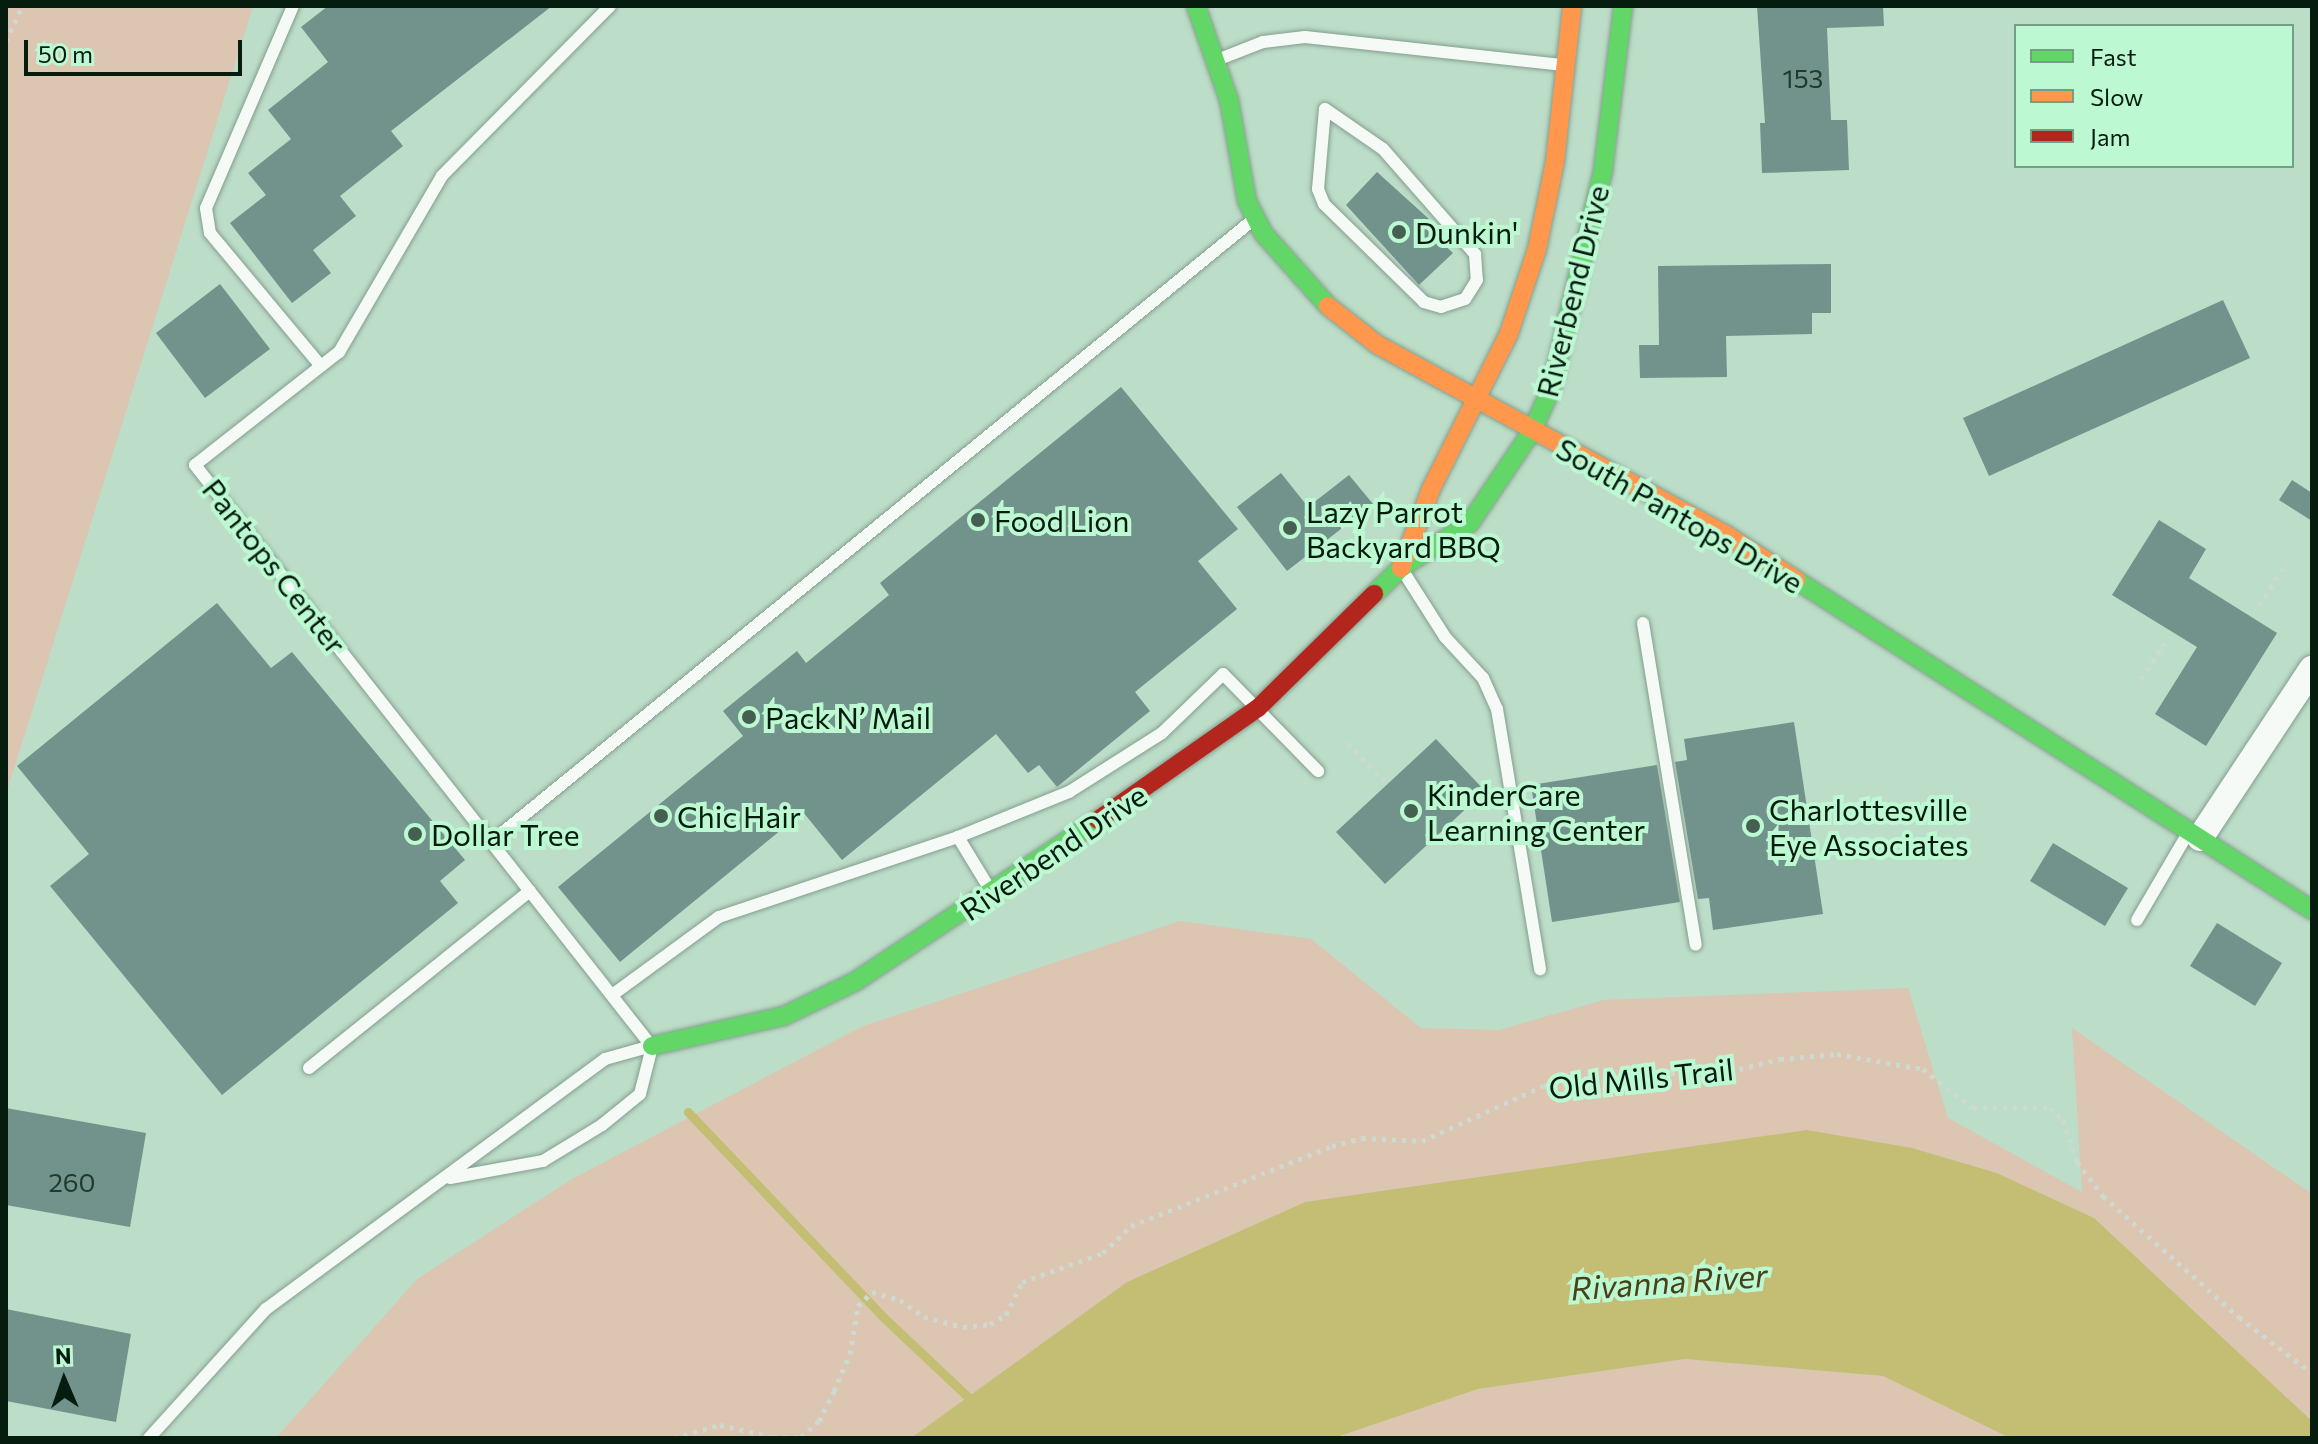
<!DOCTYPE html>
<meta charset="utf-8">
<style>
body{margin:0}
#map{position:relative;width:2318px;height:1444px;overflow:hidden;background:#bcddc8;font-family:Commissioner,sans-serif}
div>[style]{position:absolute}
.green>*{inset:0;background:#dcc5b1}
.water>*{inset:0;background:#c4be74}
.stream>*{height:9px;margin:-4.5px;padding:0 4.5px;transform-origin:4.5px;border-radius:4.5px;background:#c4be74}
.building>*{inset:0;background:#72928c}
.path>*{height:5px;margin-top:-2.5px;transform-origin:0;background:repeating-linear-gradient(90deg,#ced9d2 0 4px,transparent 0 10px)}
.roads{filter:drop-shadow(0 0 2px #849e8e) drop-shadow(0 0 2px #849e8e)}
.lane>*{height:12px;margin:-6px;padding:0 6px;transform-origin:6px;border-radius:6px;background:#f5faf7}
.street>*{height:26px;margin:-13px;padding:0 13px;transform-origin:13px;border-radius:13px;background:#f5faf7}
.fast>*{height:18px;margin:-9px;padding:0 9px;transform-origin:9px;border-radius:9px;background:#63d668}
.slow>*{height:18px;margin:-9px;padding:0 9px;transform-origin:9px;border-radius:9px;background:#ff974d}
.jam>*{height:18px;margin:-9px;padding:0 9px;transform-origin:9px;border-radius:9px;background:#b3261e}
.dots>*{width:22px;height:22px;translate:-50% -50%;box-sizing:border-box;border:4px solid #bcf8d2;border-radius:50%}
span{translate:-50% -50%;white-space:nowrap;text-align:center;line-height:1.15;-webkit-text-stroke:8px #bcf8d2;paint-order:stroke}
.number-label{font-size:26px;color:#203a2e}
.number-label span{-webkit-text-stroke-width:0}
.poi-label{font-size:30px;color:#051c0f}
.left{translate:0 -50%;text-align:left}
.street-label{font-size:30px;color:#051c0f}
.water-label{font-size:32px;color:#494017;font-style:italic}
.frame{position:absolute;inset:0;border:8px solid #051c0f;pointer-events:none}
.legend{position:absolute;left:2014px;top:24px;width:280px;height:144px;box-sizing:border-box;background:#bcf8d2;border:2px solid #73a084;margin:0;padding:10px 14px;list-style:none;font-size:24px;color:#051c0f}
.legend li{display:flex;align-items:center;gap:16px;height:40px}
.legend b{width:40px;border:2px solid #73a084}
.north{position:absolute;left:24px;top:1340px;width:80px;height:80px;-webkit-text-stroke:6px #bcf8d2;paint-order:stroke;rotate:358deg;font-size:22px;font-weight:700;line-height:32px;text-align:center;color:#051c0f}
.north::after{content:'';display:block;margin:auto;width:28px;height:36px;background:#051c0f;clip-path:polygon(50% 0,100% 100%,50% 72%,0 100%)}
.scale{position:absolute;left:24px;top:40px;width:218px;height:36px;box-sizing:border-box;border:4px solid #051c0f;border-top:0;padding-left:10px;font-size:24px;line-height:28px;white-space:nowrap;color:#051c0f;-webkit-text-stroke:6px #bcf8d2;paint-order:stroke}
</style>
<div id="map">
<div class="green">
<div style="clip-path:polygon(6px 6px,253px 6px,6px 794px)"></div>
<div style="clip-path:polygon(1180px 921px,1311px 939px,1421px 1028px,1499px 1030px,1604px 1000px,1908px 988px,1948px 1118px,2082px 1192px,2072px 1028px,2312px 1194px,2312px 1421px,2094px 1218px,1997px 1173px,1912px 1148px,1524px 1174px,1305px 1202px,1127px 1282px,911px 1438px,276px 1438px,417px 1279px,572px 1179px,863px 1026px)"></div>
<div style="clip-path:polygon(1685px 1359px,1883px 1376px,2010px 1438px,1334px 1438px,1478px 1389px)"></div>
</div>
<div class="water">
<div style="clip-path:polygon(1807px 1130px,1912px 1148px,1997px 1173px,2094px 1218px,2312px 1421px,2312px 1438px,2010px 1438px,1883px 1376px,1685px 1359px,1478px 1389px,1334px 1438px,911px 1438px,1127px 1282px,1305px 1202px)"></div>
</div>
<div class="stream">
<div style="left:688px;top:1112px;width:280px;rotate:46.4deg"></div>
<div style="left:881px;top:1315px;width:120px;rotate:43.3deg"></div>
</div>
<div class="building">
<div style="clip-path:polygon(328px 6px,552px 6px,391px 131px,403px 146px,340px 196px,356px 216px,313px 250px,331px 273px,292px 303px,230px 223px,266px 195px,248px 173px,291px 139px,268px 110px,328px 62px,301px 27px)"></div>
<div style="clip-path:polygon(1757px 6px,1883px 6px,1884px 26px,1827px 28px,1831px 120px,1847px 120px,1849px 170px,1762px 173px,1760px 123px,1765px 123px)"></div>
<div style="clip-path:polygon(1377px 172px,1429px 219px,1422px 225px,1453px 253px,1419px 285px,1346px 205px)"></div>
<div style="clip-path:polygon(1831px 264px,1831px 313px,1812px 313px,1812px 334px,1726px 336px,1727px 377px,1640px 378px,1639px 345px,1659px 345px,1658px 266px)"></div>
<div style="clip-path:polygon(220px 284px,270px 349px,205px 398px,156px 333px)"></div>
<div style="clip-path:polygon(2223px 300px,2250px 358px,1989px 476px,1963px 418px)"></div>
<div style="clip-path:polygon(1121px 387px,1238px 529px,1198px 561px,1237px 609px,1135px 692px,1150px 711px,1057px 787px,1039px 765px,1028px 773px,996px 734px,842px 860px,803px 812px,620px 962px,558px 887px,743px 736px,723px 711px,797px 651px,806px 663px,889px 595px,880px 583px)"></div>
<div style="clip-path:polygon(1281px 473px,1308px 507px,1349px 475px,1373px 504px,1287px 571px,1237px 507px)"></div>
<div style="clip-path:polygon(2292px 480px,2312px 493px,2312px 521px,2279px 500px)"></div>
<div style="clip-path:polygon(2159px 520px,2206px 549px,2189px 578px,2277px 633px,2206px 746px,2155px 714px,2197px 647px,2112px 595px)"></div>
<div style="clip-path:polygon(217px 603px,271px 668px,292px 652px,465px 860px,440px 881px,458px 903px,222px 1095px,50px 886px,89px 854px,17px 766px)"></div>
<div style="clip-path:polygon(1794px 722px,1823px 914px,1713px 930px,1709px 898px,1698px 899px,1675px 762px,1687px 760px,1684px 739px)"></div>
<div style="clip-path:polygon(1436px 739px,1485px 791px,1385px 884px,1336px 832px)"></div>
<div style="clip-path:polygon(1657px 765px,1680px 902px,1552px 922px,1531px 785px)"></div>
<div style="clip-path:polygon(2053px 843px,2128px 888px,2105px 926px,2030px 881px)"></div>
<div style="clip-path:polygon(2217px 923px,2282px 963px,2255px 1006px,2190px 966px)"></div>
<div style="clip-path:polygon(6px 1108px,146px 1133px,130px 1227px,6px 1205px)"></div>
<div style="clip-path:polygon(6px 1309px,131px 1334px,116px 1422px,6px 1401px)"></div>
</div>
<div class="path">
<div style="left:6px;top:41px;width:38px;rotate:-65deg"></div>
<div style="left:2259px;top:605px;width:48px;rotate:-57deg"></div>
<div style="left:2141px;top:679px;width:43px;rotate:-56.3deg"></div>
<div style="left:1348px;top:743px;width:52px;rotate:46.5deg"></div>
<div style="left:674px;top:1438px;width:48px;rotate:-15.8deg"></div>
<div style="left:720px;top:1425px;width:54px;rotate:12.8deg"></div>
<div style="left:773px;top:1437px;width:28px"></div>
<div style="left:801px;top:1437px;width:24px;rotate:-42deg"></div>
<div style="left:819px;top:1421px;width:34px;rotate:-63deg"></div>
<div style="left:834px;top:1391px;width:40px;rotate:-66.6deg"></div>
<div style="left:850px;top:1354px;width:49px;rotate:-80.5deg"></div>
<div style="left:858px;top:1306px;width:20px;rotate:-45deg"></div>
<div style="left:872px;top:1292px;width:29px;rotate:16deg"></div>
<div style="left:900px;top:1300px;width:29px;rotate:35deg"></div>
<div style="left:924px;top:1317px;width:40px;rotate:14.4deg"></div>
<div style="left:963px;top:1327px;width:27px;rotate:-6deg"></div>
<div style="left:990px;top:1324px;width:18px;rotate:-29deg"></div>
<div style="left:1006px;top:1315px;width:37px;rotate:-64deg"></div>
<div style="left:1022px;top:1282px;width:86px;rotate:-19.7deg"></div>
<div style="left:1103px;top:1253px;width:39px;rotate:-44deg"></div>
<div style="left:1131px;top:1226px;width:216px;rotate:-21.7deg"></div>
<div style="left:1332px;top:1146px;width:31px;rotate:-15deg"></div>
<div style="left:1362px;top:1138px;width:60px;rotate:2.9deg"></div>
<div style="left:1422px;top:1141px;width:133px;rotate:-24.4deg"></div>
<div style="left:1543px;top:1086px;width:119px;rotate:-6.3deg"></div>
<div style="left:1661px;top:1073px;width:59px;rotate:1deg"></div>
<div style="left:1720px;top:1074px;width:62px;rotate:-14deg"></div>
<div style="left:1780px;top:1059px;width:57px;rotate:-5deg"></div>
<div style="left:1837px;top:1054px;width:87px;rotate:9.9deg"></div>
<div style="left:1923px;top:1069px;width:63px;rotate:38deg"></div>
<div style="left:1973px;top:1108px;width:77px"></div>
<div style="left:2050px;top:1108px;width:18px;rotate:43deg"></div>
<div style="left:2063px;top:1120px;width:44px;rotate:71.6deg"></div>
<div style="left:2077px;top:1162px;width:43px;rotate:52.6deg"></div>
<div style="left:2103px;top:1196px;width:182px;rotate:41.7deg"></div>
<div style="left:2239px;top:1317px;width:92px;rotate:37.5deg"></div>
</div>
<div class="roads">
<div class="lane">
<div style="left:293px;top:6px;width:220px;rotate:113.3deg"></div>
<div style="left:206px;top:208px;width:25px;rotate:81deg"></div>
<div style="left:210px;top:233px;width:173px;rotate:50.2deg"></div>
<div style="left:610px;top:6px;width:239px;rotate:134.7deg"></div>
<div style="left:442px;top:176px;width:204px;rotate:120.3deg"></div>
<div style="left:339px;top:352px;width:183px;rotate:141.9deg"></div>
<div style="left:195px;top:465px;width:735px;rotate:51.85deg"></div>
<div style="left:1217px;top:60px;width:49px;rotate:-21.4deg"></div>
<div style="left:1263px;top:42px;width:42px;rotate:-6.8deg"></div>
<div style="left:1305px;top:37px;width:258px;rotate:6.2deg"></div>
<div style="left:1325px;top:109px;width:70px;rotate:34.6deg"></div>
<div style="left:1383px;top:149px;width:140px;rotate:48.8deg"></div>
<div style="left:1475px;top:254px;width:26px;rotate:86deg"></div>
<div style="left:1477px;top:280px;width:22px;rotate:122deg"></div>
<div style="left:1465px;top:299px;width:25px;rotate:162deg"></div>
<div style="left:1441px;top:307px;width:18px;rotate:-164deg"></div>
<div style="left:1424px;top:302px;width:140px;rotate:-135.6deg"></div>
<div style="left:1324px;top:204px;width:16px;rotate:-112deg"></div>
<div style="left:1318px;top:189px;width:80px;rotate:-85deg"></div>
<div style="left:1403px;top:571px;width:78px;rotate:57.5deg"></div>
<div style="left:1445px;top:637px;width:56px;rotate:47.2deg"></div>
<div style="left:1483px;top:678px;width:34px;rotate:66deg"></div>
<div style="left:1497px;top:709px;width:264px;rotate:80.6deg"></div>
<div style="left:1643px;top:623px;width:326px;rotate:80.7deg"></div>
<div style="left:958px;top:837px;width:63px;rotate:58.6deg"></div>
<div style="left:491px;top:842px;width:985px;rotate:-39.23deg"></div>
<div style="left:2137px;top:920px;width:101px;rotate:-59.6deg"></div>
<div style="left:612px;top:995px;width:132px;rotate:-36.1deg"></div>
<div style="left:719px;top:917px;width:252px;rotate:-18.5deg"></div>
<div style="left:958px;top:837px;width:120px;rotate:-22.1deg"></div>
<div style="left:1069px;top:792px;width:110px;rotate:-32.4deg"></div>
<div style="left:1162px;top:733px;width:85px;rotate:-44deg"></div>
<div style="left:1223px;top:674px;width:136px;rotate:45.6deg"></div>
<div style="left:309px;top:1068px;width:283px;rotate:-38.7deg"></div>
<div style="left:450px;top:1178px;width:95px;rotate:-10.4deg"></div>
<div style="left:543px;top:1161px;width:69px;rotate:-31.4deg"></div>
<div style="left:602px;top:1125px;width:49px;rotate:-39.2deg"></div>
<div style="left:640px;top:1094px;width:44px;rotate:-75.7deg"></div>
<div style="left:149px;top:1438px;width:174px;rotate:-47.8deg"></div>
<div style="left:266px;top:1309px;width:421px;rotate:-36.4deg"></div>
<div style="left:605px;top:1059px;width:45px;rotate:-15.6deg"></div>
</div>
<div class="street">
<div style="left:2200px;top:838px;width:203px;rotate:-56.5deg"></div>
</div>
<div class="fast">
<div style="left:1196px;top:6px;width:100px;rotate:70.7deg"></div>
<div style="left:1229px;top:100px;width:103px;rotate:79.9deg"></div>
<div style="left:1247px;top:201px;width:36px;rotate:63deg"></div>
<div style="left:1263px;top:233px;width:98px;rotate:48.3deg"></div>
<div style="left:1796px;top:580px;width:612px;rotate:32.6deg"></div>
<div style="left:1374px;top:594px;width:37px;rotate:-44deg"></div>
<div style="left:1401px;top:568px;width:82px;rotate:-33.1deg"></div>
<div style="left:1470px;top:523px;width:111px;rotate:-56deg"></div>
<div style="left:1532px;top:431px;width:46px;rotate:-65.7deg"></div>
<div style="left:1551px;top:389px;width:225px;rotate:-76.6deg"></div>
<div style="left:1603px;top:170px;width:165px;rotate:-83deg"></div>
<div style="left:652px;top:1046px;width:135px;rotate:-12.8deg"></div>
<div style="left:784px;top:1016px;width:80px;rotate:-25.9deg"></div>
<div style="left:856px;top:981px;width:291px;rotate:-33.6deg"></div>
</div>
<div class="slow">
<div style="left:1328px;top:306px;width:63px;rotate:38deg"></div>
<div style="left:1378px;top:345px;width:395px;rotate:28.6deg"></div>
<div style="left:1725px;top:534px;width:85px;rotate:32.9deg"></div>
<div style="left:1401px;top:568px;width:85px;rotate:-69.2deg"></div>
<div style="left:1431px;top:489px;width:174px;rotate:-63.4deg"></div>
<div style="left:1509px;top:333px;width:89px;rotate:-71.6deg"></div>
<div style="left:1537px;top:249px;width:90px;rotate:-78.4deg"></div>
<div style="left:1555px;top:161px;width:156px;rotate:-83.7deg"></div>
</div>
<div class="jam">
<div style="left:1098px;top:820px;width:195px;rotate:-35deg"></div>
<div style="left:1258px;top:708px;width:163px;rotate:-44.5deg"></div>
</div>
</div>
<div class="dots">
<div style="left:1399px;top:232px;background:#456050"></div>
<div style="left:978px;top:520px;background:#456050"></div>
<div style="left:1290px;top:528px;background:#456050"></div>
<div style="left:749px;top:717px;background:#456050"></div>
<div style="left:1411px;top:811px;background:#456050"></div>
<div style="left:661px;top:816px;background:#456050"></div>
<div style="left:1753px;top:826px;background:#456050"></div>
<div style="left:415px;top:834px;background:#456050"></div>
</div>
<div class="number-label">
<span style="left:1803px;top:78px">153</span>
<span style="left:72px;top:1182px">260</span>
</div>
<div class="poi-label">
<span class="left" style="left:1415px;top:232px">Dunkin'</span>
<span class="left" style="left:1306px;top:528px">Lazy Parrot<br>Backyard BBQ</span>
<span class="left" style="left:994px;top:520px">Food Lion</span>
<span class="left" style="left:765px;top:717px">Pack N’ Mail</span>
<span class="left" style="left:1427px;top:811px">KinderCare<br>Learning Center</span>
<span class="left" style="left:1769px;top:826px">Charlottesville<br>Eye Associates</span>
<span class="left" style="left:677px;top:816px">Chic Hair</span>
<span class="left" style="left:431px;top:834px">Dollar Tree</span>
</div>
<div class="street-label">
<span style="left:1572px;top:291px;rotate:-76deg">Riverbend Drive</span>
<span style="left:1680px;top:515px;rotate:30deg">South Pantops Drive</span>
<span style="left:275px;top:566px;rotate:52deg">Pantops Center</span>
<span style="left:1053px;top:852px;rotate:-34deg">Riverbend Drive</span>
<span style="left:1641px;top:1078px;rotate:-6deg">Old Mills Trail</span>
</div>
<div class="water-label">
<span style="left:1669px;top:1281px;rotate:-4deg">Rivanna River</span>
</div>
<div class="frame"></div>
<ul class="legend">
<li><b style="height:10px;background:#63d668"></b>Fast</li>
<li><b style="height:10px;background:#ff974d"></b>Slow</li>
<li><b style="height:10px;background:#b3261e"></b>Jam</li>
</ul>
<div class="north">N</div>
<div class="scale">50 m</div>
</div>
